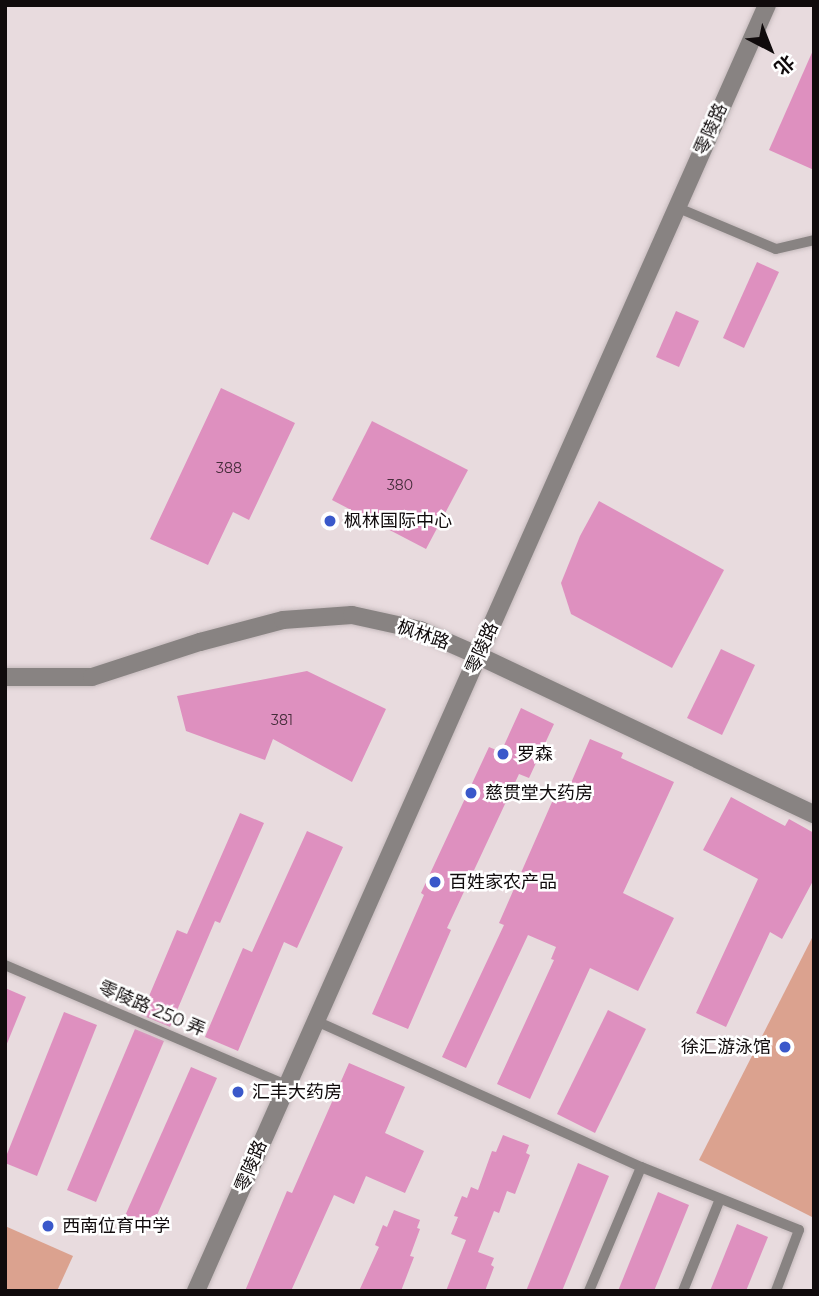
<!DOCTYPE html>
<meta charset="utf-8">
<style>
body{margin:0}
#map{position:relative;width:819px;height:1296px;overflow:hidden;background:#e8dbde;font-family:Montserrat,"Noto Sans SC",sans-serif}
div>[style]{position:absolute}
.green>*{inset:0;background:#dba28f}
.building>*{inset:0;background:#de90bf}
.roads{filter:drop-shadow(0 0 2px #c5babc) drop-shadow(0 0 2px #c5babc)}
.service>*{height:10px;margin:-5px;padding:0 5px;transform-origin:5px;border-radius:5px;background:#888382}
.minor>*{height:18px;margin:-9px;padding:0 9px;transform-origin:9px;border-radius:9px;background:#888382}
.tertiary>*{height:18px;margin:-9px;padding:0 9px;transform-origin:9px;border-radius:9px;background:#888382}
.dots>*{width:19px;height:19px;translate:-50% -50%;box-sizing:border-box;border:4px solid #fff;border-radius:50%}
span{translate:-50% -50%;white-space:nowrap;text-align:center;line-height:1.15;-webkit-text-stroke:5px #fff;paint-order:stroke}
.number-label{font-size:14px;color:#442c39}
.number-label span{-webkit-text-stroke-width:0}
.street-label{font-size:18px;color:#100b0c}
.poi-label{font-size:18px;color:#100b0c}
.left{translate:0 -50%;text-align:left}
.right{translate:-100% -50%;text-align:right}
.frame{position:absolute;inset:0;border:7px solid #100b0c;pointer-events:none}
.north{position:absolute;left:735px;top:14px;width:70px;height:70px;-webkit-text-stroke:5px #fff;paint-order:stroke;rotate:138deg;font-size:19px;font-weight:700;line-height:28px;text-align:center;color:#100b0c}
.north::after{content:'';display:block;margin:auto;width:24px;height:32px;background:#100b0c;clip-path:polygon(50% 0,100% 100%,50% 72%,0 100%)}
</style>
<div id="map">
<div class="green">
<div style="clip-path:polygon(814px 934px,814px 1213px,812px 1217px,699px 1160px)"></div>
<div style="clip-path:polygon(5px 1226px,73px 1256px,57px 1291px,5px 1291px)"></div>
</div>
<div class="building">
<div style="clip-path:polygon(814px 48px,814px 170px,769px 150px)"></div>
<div style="clip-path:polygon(757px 262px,779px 272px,744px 348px,723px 338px)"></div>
<div style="clip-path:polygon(676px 311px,699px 321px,679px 367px,656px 357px)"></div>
<div style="clip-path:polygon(221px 388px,295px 423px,249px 520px,233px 512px,208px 565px,150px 539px)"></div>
<div style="clip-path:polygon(372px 421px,468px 470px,426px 549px,332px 500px)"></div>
<div style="clip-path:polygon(599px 501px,724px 570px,672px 668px,571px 614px,561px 583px,580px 536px)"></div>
<div style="clip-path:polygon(721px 649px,755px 665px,722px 735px,687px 718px)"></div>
<div style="clip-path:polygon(307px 671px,386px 709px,352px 782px,273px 739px,265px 760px,186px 731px,177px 696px)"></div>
<div style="clip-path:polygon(521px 708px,554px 724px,529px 778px,519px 774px,447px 928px,451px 930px,408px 1029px,372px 1014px,424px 895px,421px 893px,489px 747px,501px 752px)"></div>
<div style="clip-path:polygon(590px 739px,623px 753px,621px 758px,674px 782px,623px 893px,674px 918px,638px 991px,590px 968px,530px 1099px,497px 1084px,554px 960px,551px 959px,556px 947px,528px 935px,466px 1068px,442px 1057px,504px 925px,499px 923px,559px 786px,568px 790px)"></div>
<div style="clip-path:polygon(731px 797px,785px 826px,789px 819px,814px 833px,814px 879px,782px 939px,770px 932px,726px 1027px,696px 1013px,758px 879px,703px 850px)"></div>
<div style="clip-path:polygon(240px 813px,264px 823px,220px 923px,215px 921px,170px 1027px,141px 1015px,177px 930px,187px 934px)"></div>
<div style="clip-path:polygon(307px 831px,343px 847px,297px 948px,284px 942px,238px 1051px,205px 1037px,243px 948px,252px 952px)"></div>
<div style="clip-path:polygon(5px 988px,26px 997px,6px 1046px,5px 1046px)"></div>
<div style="clip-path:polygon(608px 1010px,646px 1029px,595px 1133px,557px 1114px)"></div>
<div style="clip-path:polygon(64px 1012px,97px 1025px,37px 1176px,5px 1163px,5px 1159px)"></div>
<div style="clip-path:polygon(135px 1029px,164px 1041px,96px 1202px,67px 1190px)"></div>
<div style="clip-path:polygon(349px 1063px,405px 1087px,385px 1133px,424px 1151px,405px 1193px,366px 1176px,354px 1204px,334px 1195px,291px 1291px,245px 1291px,287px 1191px,292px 1193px)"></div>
<div style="clip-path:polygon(191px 1067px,217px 1078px,151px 1229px,124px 1218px)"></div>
<div style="clip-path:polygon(503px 1135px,529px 1145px,526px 1153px,530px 1155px,515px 1194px,507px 1191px,499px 1213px,494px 1211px,478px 1252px,494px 1258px,491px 1265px,494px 1267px,485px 1291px,446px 1291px,466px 1240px,451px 1234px,458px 1217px,454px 1216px,462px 1196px,467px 1198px,471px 1187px,478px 1190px,492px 1151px,496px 1152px)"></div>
<div style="clip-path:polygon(578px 1163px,609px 1176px,562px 1291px,526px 1291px)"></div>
<div style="clip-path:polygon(658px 1192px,689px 1205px,654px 1291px,618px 1291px)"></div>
<div style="clip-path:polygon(394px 1210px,420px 1220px,417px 1228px,420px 1229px,410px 1256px,414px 1257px,401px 1291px,359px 1291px,379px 1247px,375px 1245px,383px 1225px,387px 1227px)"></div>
<div style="clip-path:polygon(737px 1224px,768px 1237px,746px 1291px,710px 1291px)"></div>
</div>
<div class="roads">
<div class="service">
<div style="left:676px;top:207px;width:108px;rotate:22.8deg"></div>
<div style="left:776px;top:249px;width:39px;rotate:-13deg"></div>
<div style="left:5px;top:965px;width:306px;rotate:23.1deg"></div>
<div style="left:314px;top:1020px;width:359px;rotate:24.2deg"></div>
<div style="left:641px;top:1167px;width:170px;rotate:21.7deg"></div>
<div style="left:799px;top:1230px;width:65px;rotate:110.7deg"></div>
<div style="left:589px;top:1291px;width:134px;rotate:-67.2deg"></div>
<div style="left:683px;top:1291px;width:99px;rotate:-68.1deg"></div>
</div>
<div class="minor">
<div style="left:479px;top:656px;width:370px;rotate:25.3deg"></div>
<div style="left:196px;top:1291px;width:1407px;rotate:-66.06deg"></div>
</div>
<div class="tertiary">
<div style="left:5px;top:677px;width:87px"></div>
<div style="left:92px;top:677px;width:114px;rotate:-18deg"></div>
<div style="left:200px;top:642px;width:86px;rotate:-14.8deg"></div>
<div style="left:283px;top:620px;width:69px;rotate:-4.1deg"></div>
<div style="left:352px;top:615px;width:70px;rotate:12.4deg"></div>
<div style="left:420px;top:630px;width:64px;rotate:23.8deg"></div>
</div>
</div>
<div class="dots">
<div style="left:330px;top:521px;background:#3a58ca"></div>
<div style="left:503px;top:754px;background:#3a58ca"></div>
<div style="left:471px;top:793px;background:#3a58ca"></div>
<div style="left:435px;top:882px;background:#3a58ca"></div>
<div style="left:785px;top:1047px;background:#3a58ca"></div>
<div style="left:238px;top:1092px;background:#3a58ca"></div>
<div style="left:48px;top:1226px;background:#3a58ca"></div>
</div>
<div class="number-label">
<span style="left:229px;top:468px">388</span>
<span style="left:400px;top:485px">380</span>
<span style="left:282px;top:720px">381</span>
</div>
<div class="street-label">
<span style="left:711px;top:129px;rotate:-66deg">零陵路</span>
<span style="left:423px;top:635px;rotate:19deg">枫林路</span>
<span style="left:482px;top:648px;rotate:-66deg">零陵路</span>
<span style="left:152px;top:1009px;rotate:23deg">零陵路 250 弄</span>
<span style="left:251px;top:1166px;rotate:-67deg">零陵路</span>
</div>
<div class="poi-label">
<span class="left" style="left:344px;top:521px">枫林国际中心</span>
<span class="left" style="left:517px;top:754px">罗森</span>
<span class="left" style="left:485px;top:793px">慈贯堂大药房</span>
<span class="left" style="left:449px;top:882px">百姓家农产品</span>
<span class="right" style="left:771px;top:1047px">徐汇游泳馆</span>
<span class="left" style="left:252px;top:1092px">汇丰大药房</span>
<span class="left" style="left:62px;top:1226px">西南位育中学</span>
</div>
<div class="frame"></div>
<div class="north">北</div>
</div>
